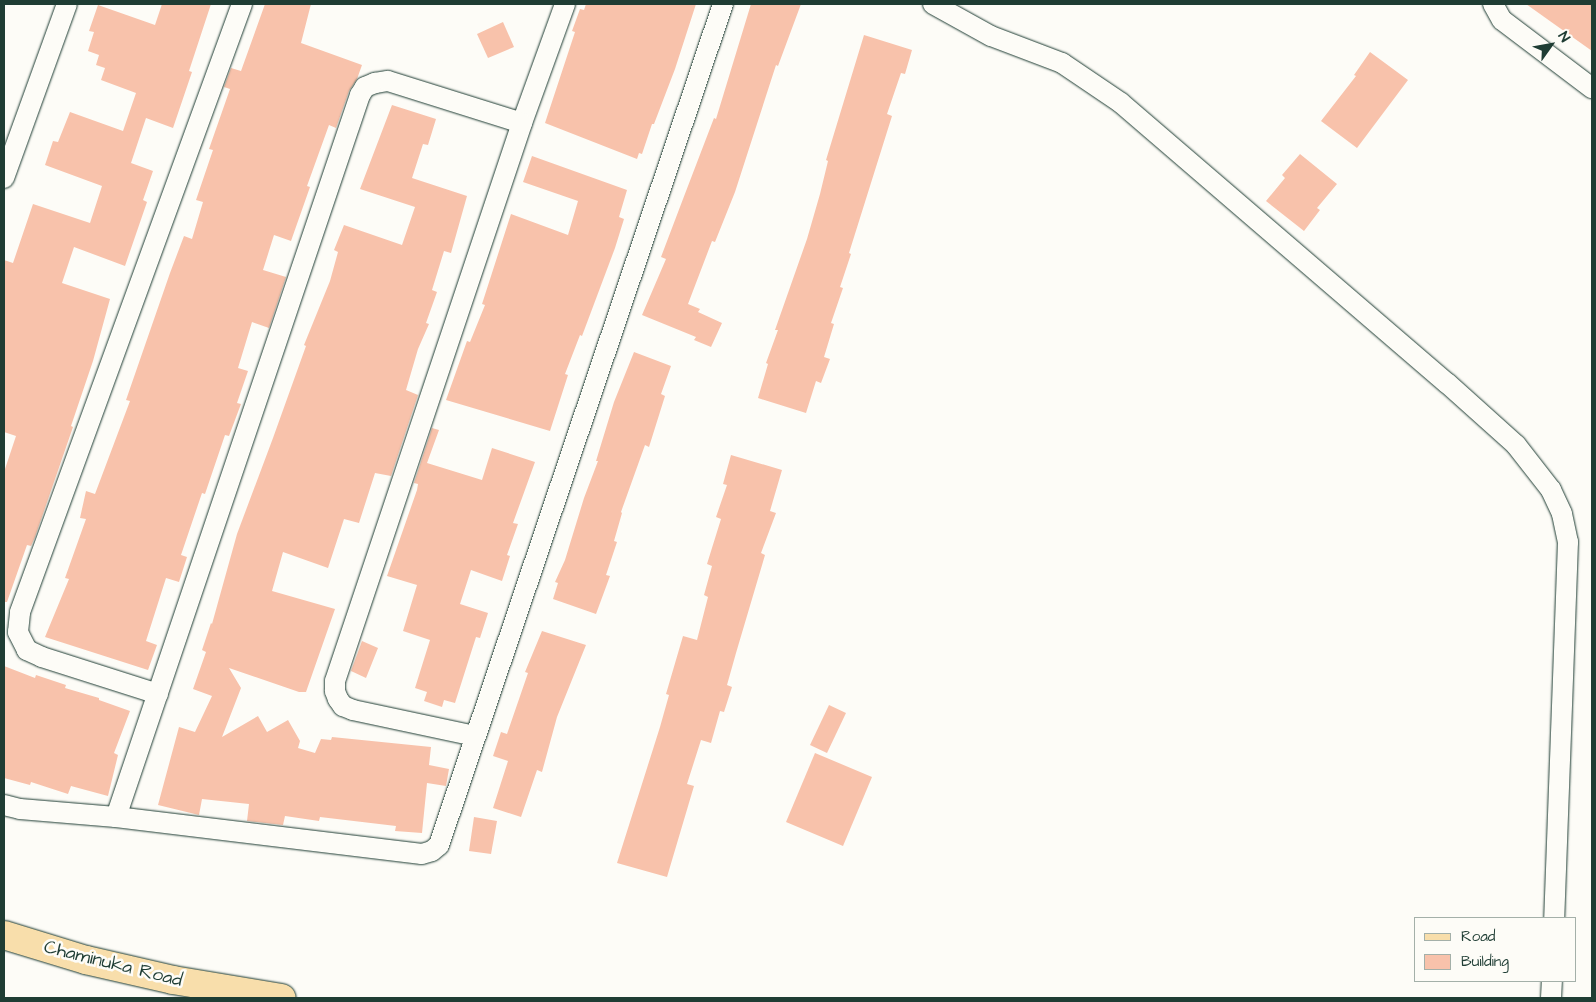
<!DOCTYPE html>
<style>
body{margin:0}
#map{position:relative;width:1596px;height:1002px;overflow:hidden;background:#fdfcf7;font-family:"Architects Daughter",sans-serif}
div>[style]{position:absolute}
.building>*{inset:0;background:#f8c2ab}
.roads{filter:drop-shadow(0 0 1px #1f3d34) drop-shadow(0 0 1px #1f3d34)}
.street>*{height:20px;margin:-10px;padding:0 10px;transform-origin:10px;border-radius:10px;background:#fdfcf7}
.primary>*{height:28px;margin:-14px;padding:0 14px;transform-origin:14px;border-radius:14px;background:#f8deab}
span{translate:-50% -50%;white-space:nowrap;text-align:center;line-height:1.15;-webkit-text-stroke:5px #fdfcf7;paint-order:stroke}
.street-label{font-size:19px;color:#1f3d34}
.frame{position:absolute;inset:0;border:5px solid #1f3d34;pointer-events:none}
.legend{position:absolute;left:1414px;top:917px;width:162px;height:65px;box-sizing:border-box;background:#fdfcf7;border:1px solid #a4b0a9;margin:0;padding:6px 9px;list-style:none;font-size:15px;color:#1f3d34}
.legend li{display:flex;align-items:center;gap:10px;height:25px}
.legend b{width:25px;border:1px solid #a4b0a9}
.north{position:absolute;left:1526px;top:20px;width:50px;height:50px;-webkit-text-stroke:4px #fdfcf7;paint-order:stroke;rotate:58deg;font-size:14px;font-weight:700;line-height:20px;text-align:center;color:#1f3d34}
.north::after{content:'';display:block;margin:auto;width:18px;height:22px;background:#1f3d34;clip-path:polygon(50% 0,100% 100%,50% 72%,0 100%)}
</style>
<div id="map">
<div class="building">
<div style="clip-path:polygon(162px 4px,211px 4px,189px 71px,192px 72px,173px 128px,146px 118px,131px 163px,153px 171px,143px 200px,147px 202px,125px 266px,74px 247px,62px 283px,110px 299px,93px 361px,71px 426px,73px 427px,35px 537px,31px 546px,27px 545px,7px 602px,4px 602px,4px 472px,16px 436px,4px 432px,4px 260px,13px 263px,33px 204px,90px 223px,102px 186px,45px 165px,53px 141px,58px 142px,70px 112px,123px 131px,136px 93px,101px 80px,105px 68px,96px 65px,99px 55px,88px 51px,94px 32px,89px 31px,98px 5px,155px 25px)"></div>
<div style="clip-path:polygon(265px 4px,311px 4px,301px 43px,362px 65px,357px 79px,349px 91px,336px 128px,329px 125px,307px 186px,310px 187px,291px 241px,274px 235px,263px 270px,286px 277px,269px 328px,252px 322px,238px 368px,248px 371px,237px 403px,241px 404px,229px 436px,225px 435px,205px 494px,202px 493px,181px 555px,187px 557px,179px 582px,166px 578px,146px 641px,157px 645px,148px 670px,45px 637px,69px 579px,65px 578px,86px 519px,80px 518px,86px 491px,95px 494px,130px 401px,126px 400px,170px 273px,184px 236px,192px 239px,203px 202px,196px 200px,213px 150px,209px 149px,230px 89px,224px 87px,231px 68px,241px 71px)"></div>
<div style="clip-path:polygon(586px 4px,696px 4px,675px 69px,654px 124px,652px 124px,642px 154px,639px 153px,637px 159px,545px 123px,575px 32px,572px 31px,580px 9px,584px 10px)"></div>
<div style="clip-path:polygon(751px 4px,801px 4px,778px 66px,776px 65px,735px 192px,715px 242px,712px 241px,688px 304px,700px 309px,698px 312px,722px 323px,711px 347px,694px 340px,696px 337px,642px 315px,666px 259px,661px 257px,683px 199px,714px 118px,716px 119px)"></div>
<div style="clip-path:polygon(1526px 4px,1592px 4px,1592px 51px)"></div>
<div style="clip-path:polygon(503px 22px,514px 47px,488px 58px,477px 34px)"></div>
<div style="clip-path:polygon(864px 35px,912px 50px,905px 74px,901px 73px,887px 114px,892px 116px,849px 253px,851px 254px,840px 287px,843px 288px,831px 323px,834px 324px,824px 357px,830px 359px,821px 383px,816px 381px,806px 413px,758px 398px,768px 364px,766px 363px,778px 330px,775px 330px,807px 239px,820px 194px,828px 161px,826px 160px)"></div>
<div style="clip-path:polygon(1370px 52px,1408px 80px,1357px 148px,1321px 121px,1356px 76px,1354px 75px)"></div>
<div style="clip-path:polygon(392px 105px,436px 119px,428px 145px,423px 144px,412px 178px,467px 196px,451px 253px,444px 251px,432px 290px,437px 292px,426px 323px,429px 324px,418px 349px,406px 390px,418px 395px,391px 476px,375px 473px,359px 523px,344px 519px,328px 568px,283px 552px,272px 591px,335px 609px,306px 692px,299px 692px,229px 668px,241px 688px,222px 737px,258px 716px,267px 732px,288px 720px,300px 741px,298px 748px,315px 753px,321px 739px,331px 740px,332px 737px,431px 747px,429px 765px,449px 769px,446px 786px,427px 783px,422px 833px,395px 831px,396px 826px,320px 817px,319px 821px,285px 816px,283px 825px,247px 821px,249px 804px,202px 799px,199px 815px,158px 805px,179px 727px,195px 732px,212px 696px,193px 689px,206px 652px,202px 650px,211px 623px,212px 624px,237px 534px,273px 438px,306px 346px,304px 345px,330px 281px,338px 252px,334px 250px,344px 225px,402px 245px,415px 207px,360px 189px)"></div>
<div style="clip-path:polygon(1300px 154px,1337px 184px,1317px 208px,1320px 210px,1304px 231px,1266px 201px,1285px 178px,1282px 175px)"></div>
<div style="clip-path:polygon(532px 156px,627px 190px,619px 217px,624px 219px,615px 248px,582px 336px,580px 335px,565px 374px,568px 375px,550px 431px,446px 400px,467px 341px,470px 342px,485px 305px,482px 304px,511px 214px,568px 235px,578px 201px,523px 182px)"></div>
<div style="clip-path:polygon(634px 352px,671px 366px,661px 394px,665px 396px,649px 447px,645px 445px,621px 512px,622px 513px,614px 541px,617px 542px,606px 575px,610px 576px,596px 614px,553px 599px,558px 583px,555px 582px,565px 560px,584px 498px,598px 461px,596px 461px,614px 402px)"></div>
<div style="clip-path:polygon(432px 428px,439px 430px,427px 463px,482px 480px,492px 448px,535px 462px,513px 523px,518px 524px,507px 555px,510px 556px,502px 581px,471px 570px,460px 604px,488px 613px,480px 638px,476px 637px,455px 703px,444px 700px,442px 707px,424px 701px,427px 692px,415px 688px,430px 640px,403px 631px,417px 585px,387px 576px,417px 490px,418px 484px,414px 483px)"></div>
<div style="clip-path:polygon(731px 455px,782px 470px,770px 511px,776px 513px,761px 553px,765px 555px,736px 653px,727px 685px,732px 687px,724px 712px,720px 711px,711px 743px,701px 740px,687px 784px,694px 786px,667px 877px,617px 863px,660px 727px,669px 695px,666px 694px,683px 636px,697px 640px,708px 597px,704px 595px,712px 566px,707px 564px,721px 519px,716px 517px,727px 485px,723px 484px)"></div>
<div style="clip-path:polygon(542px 631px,586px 645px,557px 717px,542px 772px,537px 770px,521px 817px,493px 808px,508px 761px,493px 756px,501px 732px,507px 734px,528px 673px,525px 672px)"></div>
<div style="clip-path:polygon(362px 641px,378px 648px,366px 678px,351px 671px)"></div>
<div style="clip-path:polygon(4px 666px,35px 678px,36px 675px,66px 685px,65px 688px,99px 698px,99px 700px,130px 711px,114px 753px,118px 755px,108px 796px,71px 786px,68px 794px,31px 782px,30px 785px,4px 778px)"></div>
<div style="clip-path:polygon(829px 705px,846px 713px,827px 753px,810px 745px)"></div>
<div style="clip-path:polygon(815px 753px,872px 777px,843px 846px,786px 822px)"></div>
<div style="clip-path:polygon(474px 817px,497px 821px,491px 854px,469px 851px)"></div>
</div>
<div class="roads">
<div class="street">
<div style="left:933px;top:4px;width:66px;rotate:28.9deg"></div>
<div style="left:991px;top:36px;width:76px;rotate:20.8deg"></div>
<div style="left:1062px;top:63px;width:71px;rotate:34.1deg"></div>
<div style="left:1121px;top:103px;width:430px;rotate:40.7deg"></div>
<div style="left:1447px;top:383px;width:93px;rotate:41.9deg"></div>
<div style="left:1516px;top:445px;width:57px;rotate:52.1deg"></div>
<div style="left:1551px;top:490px;width:26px;rotate:65deg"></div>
<div style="left:1562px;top:514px;width:29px;rotate:78deg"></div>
<div style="left:1568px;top:542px;width:376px;rotate:92.1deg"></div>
<div style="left:1493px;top:4px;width:18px;rotate:61deg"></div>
<div style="left:1502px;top:20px;width:113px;rotate:37.1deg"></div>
<div style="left:4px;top:178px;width:185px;rotate:-70.1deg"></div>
<div style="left:158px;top:694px;width:122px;rotate:-162.3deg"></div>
<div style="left:42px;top:657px;width:17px;rotate:-155deg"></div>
<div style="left:27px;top:650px;width:20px;rotate:-117deg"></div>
<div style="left:18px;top:632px;width:20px;rotate:-84deg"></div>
<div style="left:20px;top:612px;width:647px;rotate:-69.94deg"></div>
<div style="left:475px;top:736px;width:125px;rotate:-168deg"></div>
<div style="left:353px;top:710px;width:11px;rotate:-158deg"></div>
<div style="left:343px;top:706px;width:9px;rotate:-126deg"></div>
<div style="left:338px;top:699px;width:9px;rotate:-111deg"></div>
<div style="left:335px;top:691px;width:10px;rotate:-90deg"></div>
<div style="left:335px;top:681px;width:589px;rotate:-71.47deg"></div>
<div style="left:522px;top:123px;width:127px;rotate:-70.1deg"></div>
<div style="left:4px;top:805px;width:16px;rotate:14deg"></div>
<div style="left:20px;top:809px;width:96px;rotate:4.8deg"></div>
<div style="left:116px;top:817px;width:308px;rotate:6.9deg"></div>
<div style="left:422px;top:854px;width:10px;rotate:-17deg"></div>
<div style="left:432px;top:851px;width:9px;rotate:-41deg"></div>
<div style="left:439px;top:845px;width:888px;rotate:-71.34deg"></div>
<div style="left:116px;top:817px;width:762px;rotate:-71.33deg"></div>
<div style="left:360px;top:95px;width:9px;rotate:-58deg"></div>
<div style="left:365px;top:87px;width:11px;rotate:-22deg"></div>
<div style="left:375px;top:83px;width:13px;rotate:-9deg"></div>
<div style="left:388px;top:81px;width:140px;rotate:17.4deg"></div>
<div style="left:1551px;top:998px;width:17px;rotate:-87deg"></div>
</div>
<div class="primary">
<div style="left:4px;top:935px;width:86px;rotate:17deg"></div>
<div style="left:86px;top:960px;width:89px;rotate:12.9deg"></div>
<div style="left:173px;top:980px;width:110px;rotate:9.4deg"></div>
</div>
</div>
<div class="street-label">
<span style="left:113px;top:964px;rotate:14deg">Chaminuka Road</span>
</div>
<div class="frame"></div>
<ul class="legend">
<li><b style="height:6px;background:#f8deab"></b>Road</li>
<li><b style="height:14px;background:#f8c2ab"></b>Building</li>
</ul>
<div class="north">N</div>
</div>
